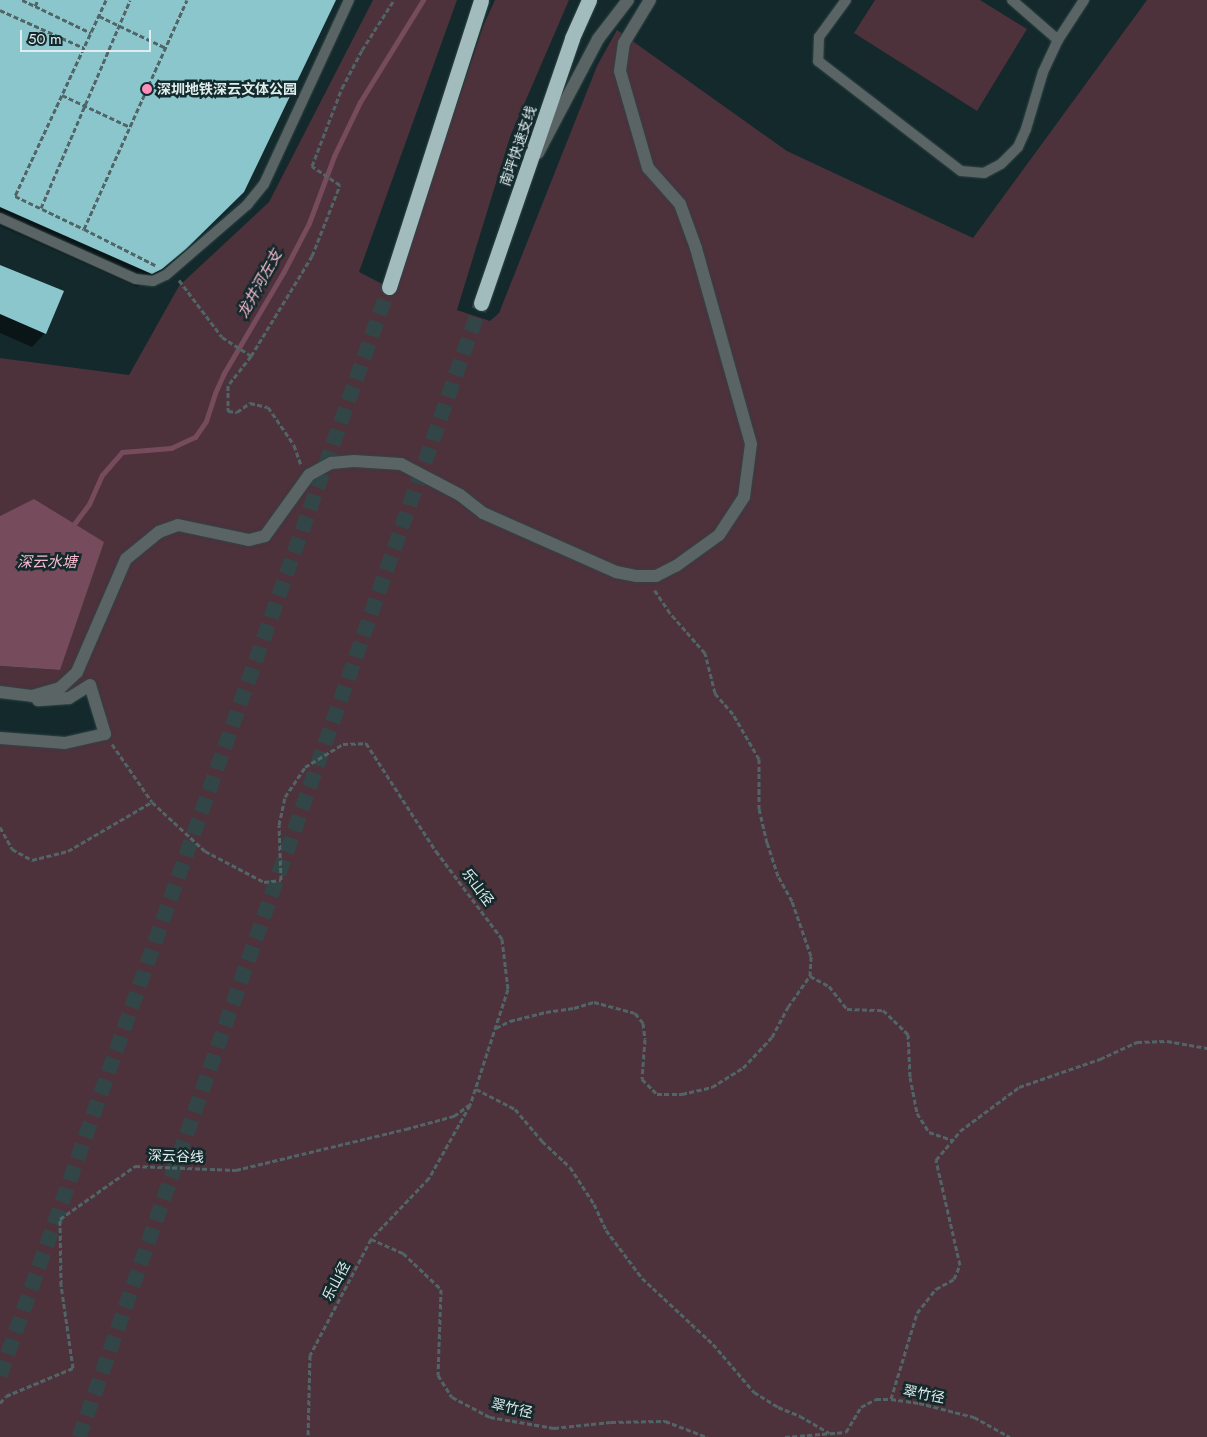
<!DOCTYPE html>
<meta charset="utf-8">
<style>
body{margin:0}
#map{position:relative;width:1207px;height:1437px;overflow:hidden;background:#13292b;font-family:Jost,"Noto Sans SC",sans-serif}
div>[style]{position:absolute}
.green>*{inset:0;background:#4d313b}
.water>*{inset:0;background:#764b5b}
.shadow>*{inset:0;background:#0007}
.stream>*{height:5px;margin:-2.5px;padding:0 2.5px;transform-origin:2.5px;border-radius:2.5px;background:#764b5b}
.building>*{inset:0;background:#8bc6cd}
.highway-tunnel>*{height:15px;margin-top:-7.5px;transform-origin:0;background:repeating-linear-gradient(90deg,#324648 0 15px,transparent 0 23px)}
.path>*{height:3px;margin-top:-1.5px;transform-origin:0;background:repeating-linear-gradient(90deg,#516466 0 5px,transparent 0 7.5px)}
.roads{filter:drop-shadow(0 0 1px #304446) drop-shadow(0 0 1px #304446)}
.lane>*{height:10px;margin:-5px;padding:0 5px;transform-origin:5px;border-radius:5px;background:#5a6465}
.street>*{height:12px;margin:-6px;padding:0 6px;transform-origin:6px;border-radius:6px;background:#5a6465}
.highway>*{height:15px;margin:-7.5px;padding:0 7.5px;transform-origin:7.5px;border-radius:7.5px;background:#a2bcbe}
.dots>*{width:14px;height:14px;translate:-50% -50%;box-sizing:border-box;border:2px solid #13292b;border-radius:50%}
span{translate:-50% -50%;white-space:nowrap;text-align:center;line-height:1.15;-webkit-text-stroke:5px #13292b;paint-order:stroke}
.poi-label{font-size:14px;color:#e0edee;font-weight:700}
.left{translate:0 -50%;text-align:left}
.street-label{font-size:14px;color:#e0edee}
.water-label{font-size:15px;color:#f7bcd0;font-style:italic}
.scale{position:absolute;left:20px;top:30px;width:131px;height:22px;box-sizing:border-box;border:2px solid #e0edee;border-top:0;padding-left:6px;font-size:15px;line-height:18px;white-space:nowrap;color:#e0edee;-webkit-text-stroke:4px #13292b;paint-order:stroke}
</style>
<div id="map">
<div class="green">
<div style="clip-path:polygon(373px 0,457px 0,359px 272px,394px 290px,484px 24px,495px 0,569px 0,510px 137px,457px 310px,490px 321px,499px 313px,597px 66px,617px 30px,787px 151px,973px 238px,1147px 0,1207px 0,1207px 1437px,0 1437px,0 738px,65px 743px,104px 734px,90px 685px,69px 698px,0 695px,0 666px,60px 670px,34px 500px,0 516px,0 358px,129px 375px,179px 286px,269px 202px)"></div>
<div style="clip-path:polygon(875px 0,980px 0,1027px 29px,977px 111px,854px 33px)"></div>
</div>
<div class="water">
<div style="clip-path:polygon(34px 499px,104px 542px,60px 670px,0 666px,0 516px)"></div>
</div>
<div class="shadow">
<div style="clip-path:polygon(0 0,335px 0,243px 191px,171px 262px,148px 282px,137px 287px,0 226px)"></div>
<div style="clip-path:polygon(0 266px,45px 333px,32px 347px,0 333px)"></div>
</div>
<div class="stream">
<div style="left:74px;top:524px;width:25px;rotate:-53deg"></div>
<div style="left:89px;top:504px;width:32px;rotate:-66deg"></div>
<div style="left:102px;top:475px;width:30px;rotate:-49deg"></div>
<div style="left:122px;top:452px;width:49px;rotate:-4.7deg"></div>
<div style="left:171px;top:448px;width:26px;rotate:-25deg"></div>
<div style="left:195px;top:437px;width:19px;rotate:-55deg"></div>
<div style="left:206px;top:421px;width:29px;rotate:-72deg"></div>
<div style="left:215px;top:393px;width:22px;rotate:-66deg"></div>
<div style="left:224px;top:373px;width:116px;rotate:-59.5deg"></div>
<div style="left:283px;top:273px;width:56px;rotate:-62.5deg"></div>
<div style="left:309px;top:223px;width:72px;rotate:-69.5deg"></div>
<div style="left:334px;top:156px;width:60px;rotate:-64.3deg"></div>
<div style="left:360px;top:102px;width:120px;rotate:-58.3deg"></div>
</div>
<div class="building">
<div style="clip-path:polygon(0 0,336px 0,244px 192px,186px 249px,162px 269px,152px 274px,0 207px)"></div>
<div style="clip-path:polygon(0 265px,64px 291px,46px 334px,0 314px)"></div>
</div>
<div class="highway-tunnel">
<div style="left:0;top:1375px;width:1155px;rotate:-70.33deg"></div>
<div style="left:79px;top:1437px;width:1203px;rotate:-70.48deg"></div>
</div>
<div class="path">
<div style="left:22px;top:0;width:14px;rotate:25deg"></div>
<div style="left:35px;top:6px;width:7px;rotate:-63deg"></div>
<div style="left:106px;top:0;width:216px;rotate:114.9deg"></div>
<div style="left:15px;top:196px;width:76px;rotate:25.6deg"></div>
<div style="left:84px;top:229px;width:251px;rotate:-65.8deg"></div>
<div style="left:35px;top:6px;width:62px;rotate:25.7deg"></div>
<div style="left:0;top:10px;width:92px;rotate:24.3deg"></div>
<div style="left:99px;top:16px;width:74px;rotate:25.5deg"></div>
<div style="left:62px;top:95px;width:75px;rotate:25.2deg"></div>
<div style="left:41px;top:208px;width:226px;rotate:-66.8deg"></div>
<div style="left:84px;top:229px;width:82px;rotate:26.9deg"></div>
<div style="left:179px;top:280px;width:71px;rotate:53deg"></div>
<div style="left:222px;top:337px;width:35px;rotate:33deg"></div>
<div style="left:251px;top:356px;width:37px;rotate:128deg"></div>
<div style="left:228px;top:385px;width:26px;rotate:90deg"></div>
<div style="left:228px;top:411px;width:9px;rotate:6deg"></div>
<div style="left:237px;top:412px;width:16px;rotate:-35deg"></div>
<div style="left:250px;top:403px;width:18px;rotate:13deg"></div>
<div style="left:268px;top:407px;width:46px;rotate:55.6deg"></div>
<div style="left:294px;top:445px;width:21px;rotate:71deg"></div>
<div style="left:251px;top:356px;width:117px;rotate:-58.6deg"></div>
<div style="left:312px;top:256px;width:76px;rotate:-68.5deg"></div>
<div style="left:340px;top:185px;width:34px;rotate:-146deg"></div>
<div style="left:312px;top:166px;width:84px;rotate:-69deg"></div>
<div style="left:342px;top:88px;width:43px;rotate:-62.2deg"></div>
<div style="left:362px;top:50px;width:59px;rotate:-57.4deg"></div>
<div style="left:112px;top:744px;width:70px;rotate:55.4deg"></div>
<div style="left:152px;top:802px;width:72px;rotate:42.8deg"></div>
<div style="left:205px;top:851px;width:67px;rotate:27.7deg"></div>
<div style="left:264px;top:882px;width:17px;rotate:-7deg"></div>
<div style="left:281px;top:880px;width:55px;rotate:-92.1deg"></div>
<div style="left:279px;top:825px;width:29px;rotate:-78deg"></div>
<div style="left:285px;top:797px;width:36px;rotate:-56deg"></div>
<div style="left:305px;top:767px;width:44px;rotate:-31.2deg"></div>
<div style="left:343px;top:744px;width:23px;rotate:-2deg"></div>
<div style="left:366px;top:743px;width:129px;rotate:57.1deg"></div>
<div style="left:436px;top:851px;width:110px;rotate:53.1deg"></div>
<div style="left:502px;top:939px;width:50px;rotate:83.2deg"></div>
<div style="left:508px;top:989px;width:122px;rotate:108.1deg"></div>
<div style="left:470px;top:1105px;width:84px;rotate:119.3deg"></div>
<div style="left:429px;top:1178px;width:84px;rotate:133.6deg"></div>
<div style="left:371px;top:1239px;width:131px;rotate:117.7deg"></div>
<div style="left:310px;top:1355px;width:82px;rotate:91.4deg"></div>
<div style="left:0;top:827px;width:25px;rotate:61deg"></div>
<div style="left:12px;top:849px;width:23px;rotate:29deg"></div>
<div style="left:32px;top:860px;width:37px;rotate:-14deg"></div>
<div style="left:68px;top:851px;width:97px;rotate:-30.3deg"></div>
<div style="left:810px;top:976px;width:21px;rotate:28deg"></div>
<div style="left:829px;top:986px;width:29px;rotate:52deg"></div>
<div style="left:847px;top:1009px;width:36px;rotate:2deg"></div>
<div style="left:883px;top:1010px;width:35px;rotate:44deg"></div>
<div style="left:908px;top:1034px;width:43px;rotate:87.3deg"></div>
<div style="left:910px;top:1077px;width:37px;rotate:79deg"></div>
<div style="left:917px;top:1113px;width:22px;rotate:58deg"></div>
<div style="left:929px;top:1132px;width:24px;rotate:19deg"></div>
<div style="left:496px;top:1028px;width:16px;rotate:-27deg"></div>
<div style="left:510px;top:1021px;width:37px;rotate:-14deg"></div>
<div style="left:546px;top:1012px;width:28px;rotate:-8deg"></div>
<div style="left:574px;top:1008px;width:21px;rotate:-17deg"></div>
<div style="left:594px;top:1002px;width:42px;rotate:15deg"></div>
<div style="left:635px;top:1013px;width:13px;rotate:51deg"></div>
<div style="left:643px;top:1023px;width:16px;rotate:83deg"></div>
<div style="left:645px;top:1039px;width:40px;rotate:94.3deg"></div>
<div style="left:642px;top:1079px;width:21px;rotate:45deg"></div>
<div style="left:657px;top:1094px;width:25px"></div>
<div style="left:682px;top:1094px;width:31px;rotate:-13deg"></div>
<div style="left:712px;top:1087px;width:36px;rotate:-32deg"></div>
<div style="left:743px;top:1068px;width:42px;rotate:-46.9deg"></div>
<div style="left:772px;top:1037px;width:34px;rotate:-62deg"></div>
<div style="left:788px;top:1007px;width:38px;rotate:-55deg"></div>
<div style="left:810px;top:976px;width:20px;rotate:-87deg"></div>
<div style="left:811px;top:956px;width:58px;rotate:-109.1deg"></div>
<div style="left:792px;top:901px;width:29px;rotate:-119deg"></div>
<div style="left:778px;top:876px;width:35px;rotate:-108deg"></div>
<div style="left:767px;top:843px;width:35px;rotate:-103deg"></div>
<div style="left:759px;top:809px;width:50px;rotate:-90deg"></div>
<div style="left:759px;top:759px;width:52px;rotate:-120deg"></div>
<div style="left:733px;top:714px;width:28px;rotate:-131deg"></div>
<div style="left:715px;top:693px;width:41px;rotate:-104deg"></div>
<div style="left:705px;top:653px;width:53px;rotate:-131.2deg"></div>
<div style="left:670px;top:613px;width:29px;rotate:-124deg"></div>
<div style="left:476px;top:1089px;width:44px;rotate:27.1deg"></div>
<div style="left:515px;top:1109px;width:42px;rotate:49.8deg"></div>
<div style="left:542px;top:1141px;width:38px;rotate:43deg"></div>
<div style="left:570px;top:1167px;width:44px;rotate:57deg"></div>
<div style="left:594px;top:1204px;width:29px;rotate:65deg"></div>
<div style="left:606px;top:1230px;width:60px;rotate:53.1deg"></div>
<div style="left:642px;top:1278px;width:97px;rotate:42.9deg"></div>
<div style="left:713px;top:1344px;width:63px;rotate:49.5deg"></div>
<div style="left:754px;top:1392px;width:28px;rotate:32deg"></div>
<div style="left:778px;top:1407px;width:24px;rotate:22deg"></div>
<div style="left:800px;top:1416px;width:34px;rotate:30deg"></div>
<div style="left:371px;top:1239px;width:35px;rotate:24deg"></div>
<div style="left:403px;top:1253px;width:52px;rotate:43.5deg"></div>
<div style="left:441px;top:1289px;width:86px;rotate:92deg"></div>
<div style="left:438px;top:1375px;width:26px;rotate:58deg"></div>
<div style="left:452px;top:1397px;width:43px;rotate:27.8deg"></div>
<div style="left:490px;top:1417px;width:65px;rotate:9.8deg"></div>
<div style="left:554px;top:1428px;width:57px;rotate:-6deg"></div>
<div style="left:611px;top:1422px;width:54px;rotate:-1.1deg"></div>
<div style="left:665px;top:1421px;width:45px;rotate:20.9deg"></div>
<div style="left:891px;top:1399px;width:90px;rotate:-73.2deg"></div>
<div style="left:917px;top:1313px;width:31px;rotate:-52deg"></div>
<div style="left:936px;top:1289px;width:21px;rotate:-29deg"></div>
<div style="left:954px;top:1279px;width:15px;rotate:-67deg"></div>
<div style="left:960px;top:1265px;width:108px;rotate:-102.9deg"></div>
<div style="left:936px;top:1160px;width:38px;rotate:-50deg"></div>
<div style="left:960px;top:1131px;width:74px;rotate:-36.7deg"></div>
<div style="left:1019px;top:1087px;width:86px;rotate:-19.1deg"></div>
<div style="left:1100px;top:1059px;width:41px;rotate:-24.7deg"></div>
<div style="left:1137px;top:1042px;width:30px;rotate:-2deg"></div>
<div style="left:1167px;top:1041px;width:41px;rotate:9.9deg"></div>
<div style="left:0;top:1403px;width:9px;rotate:-49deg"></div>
<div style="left:6px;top:1396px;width:73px;rotate:-22.7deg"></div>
<div style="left:73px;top:1368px;width:84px;rotate:-98.2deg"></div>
<div style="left:61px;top:1285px;width:66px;rotate:-90.9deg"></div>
<div style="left:60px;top:1219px;width:92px;rotate:-35.2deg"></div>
<div style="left:135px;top:1166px;width:101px;rotate:2.3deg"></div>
<div style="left:236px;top:1170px;width:175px;rotate:-13.6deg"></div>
<div style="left:406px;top:1129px;width:50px;rotate:-15.2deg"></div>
<div style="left:454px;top:1116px;width:19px;rotate:-36deg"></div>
<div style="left:785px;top:1437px;width:61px;rotate:-4.7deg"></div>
<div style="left:846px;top:1432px;width:29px;rotate:-59deg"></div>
<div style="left:861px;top:1407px;width:17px;rotate:-28deg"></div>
<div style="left:876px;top:1399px;width:15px"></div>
<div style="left:891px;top:1399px;width:28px;rotate:8deg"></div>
<div style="left:919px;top:1403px;width:57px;rotate:14.3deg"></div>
<div style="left:974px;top:1417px;width:41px;rotate:29.1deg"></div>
</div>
<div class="roads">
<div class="lane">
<div style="left:846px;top:0;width:46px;rotate:126.1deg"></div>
<div style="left:819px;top:37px;width:24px;rotate:92deg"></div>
<div style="left:818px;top:61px;width:180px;rotate:37.6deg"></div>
<div style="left:961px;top:171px;width:23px;rotate:5deg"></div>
<div style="left:984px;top:173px;width:19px;rotate:-28deg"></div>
<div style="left:1001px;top:164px;width:24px;rotate:-45deg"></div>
<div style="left:1018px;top:147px;width:20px;rotate:-66deg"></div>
<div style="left:1026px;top:129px;width:59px;rotate:-73.4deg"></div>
<div style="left:1043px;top:72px;width:35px;rotate:-65deg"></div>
<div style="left:1058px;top:40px;width:48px;rotate:-57deg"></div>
<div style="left:1012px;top:0;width:61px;rotate:41deg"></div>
<div style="left:0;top:218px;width:149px;rotate:24.2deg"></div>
<div style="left:136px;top:279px;width:17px;rotate:7deg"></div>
<div style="left:153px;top:281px;width:14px;rotate:-25deg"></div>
<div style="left:166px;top:275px;width:107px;rotate:-40.8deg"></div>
<div style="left:247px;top:205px;width:27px;rotate:-51deg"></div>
<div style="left:264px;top:184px;width:203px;rotate:-65.2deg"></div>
</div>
<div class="street">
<div style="left:538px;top:153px;width:129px;rotate:-62.2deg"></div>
<div style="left:598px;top:39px;width:49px;rotate:-52.4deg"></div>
<div style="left:0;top:692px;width:32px;rotate:7deg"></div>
<div style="left:32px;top:696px;width:29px;rotate:-16deg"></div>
<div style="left:60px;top:688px;width:23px;rotate:-43deg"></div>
<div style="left:77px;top:672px;width:123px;rotate:-66.6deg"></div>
<div style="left:126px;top:559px;width:43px;rotate:-39.3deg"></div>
<div style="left:159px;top:532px;width:20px;rotate:-20deg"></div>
<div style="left:178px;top:525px;width:73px;rotate:11.9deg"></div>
<div style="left:249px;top:540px;width:16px;rotate:-14deg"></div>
<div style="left:265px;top:536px;width:75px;rotate:-54.2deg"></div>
<div style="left:309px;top:475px;width:25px;rotate:-29deg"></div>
<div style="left:331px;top:463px;width:23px;rotate:-5deg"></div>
<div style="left:354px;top:461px;width:47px;rotate:3.7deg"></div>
<div style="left:401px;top:464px;width:67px;rotate:27.7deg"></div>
<div style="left:460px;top:495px;width:29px;rotate:38deg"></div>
<div style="left:483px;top:513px;width:145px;rotate:23.9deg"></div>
<div style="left:616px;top:572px;width:20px;rotate:11deg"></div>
<div style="left:636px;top:576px;width:20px"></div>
<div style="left:656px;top:576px;width:22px;rotate:-27deg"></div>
<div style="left:676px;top:566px;width:53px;rotate:-35.8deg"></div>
<div style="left:719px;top:535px;width:45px;rotate:-56.7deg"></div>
<div style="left:744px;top:497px;width:53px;rotate:-82.5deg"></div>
<div style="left:751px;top:444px;width:204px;rotate:-105.7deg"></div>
<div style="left:696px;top:248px;width:47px;rotate:-110deg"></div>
<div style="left:680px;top:204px;width:48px;rotate:-131.6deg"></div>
<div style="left:648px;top:168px;width:101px;rotate:-106.1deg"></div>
<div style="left:620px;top:71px;width:28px;rotate:-82deg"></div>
<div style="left:624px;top:43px;width:50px;rotate:-58.8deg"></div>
<div style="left:0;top:738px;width:65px;rotate:4.4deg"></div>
<div style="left:65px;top:743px;width:41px;rotate:-12.7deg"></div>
<div style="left:105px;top:734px;width:51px;rotate:-107deg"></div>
<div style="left:90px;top:685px;width:25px;rotate:148deg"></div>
<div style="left:69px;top:698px;width:31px;rotate:176deg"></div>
</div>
<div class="highway">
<div style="left:389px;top:287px;width:301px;rotate:-72.2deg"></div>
<div style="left:481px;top:303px;width:280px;rotate:-71deg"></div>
<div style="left:572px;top:38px;width:42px;rotate:-65.9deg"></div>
</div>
</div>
<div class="dots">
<div style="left:147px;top:89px;background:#ff8eba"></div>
</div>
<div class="poi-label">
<span class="left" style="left:157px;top:89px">深圳地铁深云文体公园</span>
</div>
<div class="street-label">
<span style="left:518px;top:146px;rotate:-71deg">南坪快速支线</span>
<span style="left:478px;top:887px;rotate:53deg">乐山径</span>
<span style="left:176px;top:1156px;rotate:2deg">深云谷线</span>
<span style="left:336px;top:1281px;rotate:-62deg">乐山径</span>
<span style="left:924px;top:1394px;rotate:11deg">翠竹径</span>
<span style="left:512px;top:1408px;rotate:13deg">翠竹径</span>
</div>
<div class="water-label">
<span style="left:260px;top:284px;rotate:-61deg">龙井河左支</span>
<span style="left:47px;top:563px">深云水塘</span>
</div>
<div class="scale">50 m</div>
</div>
